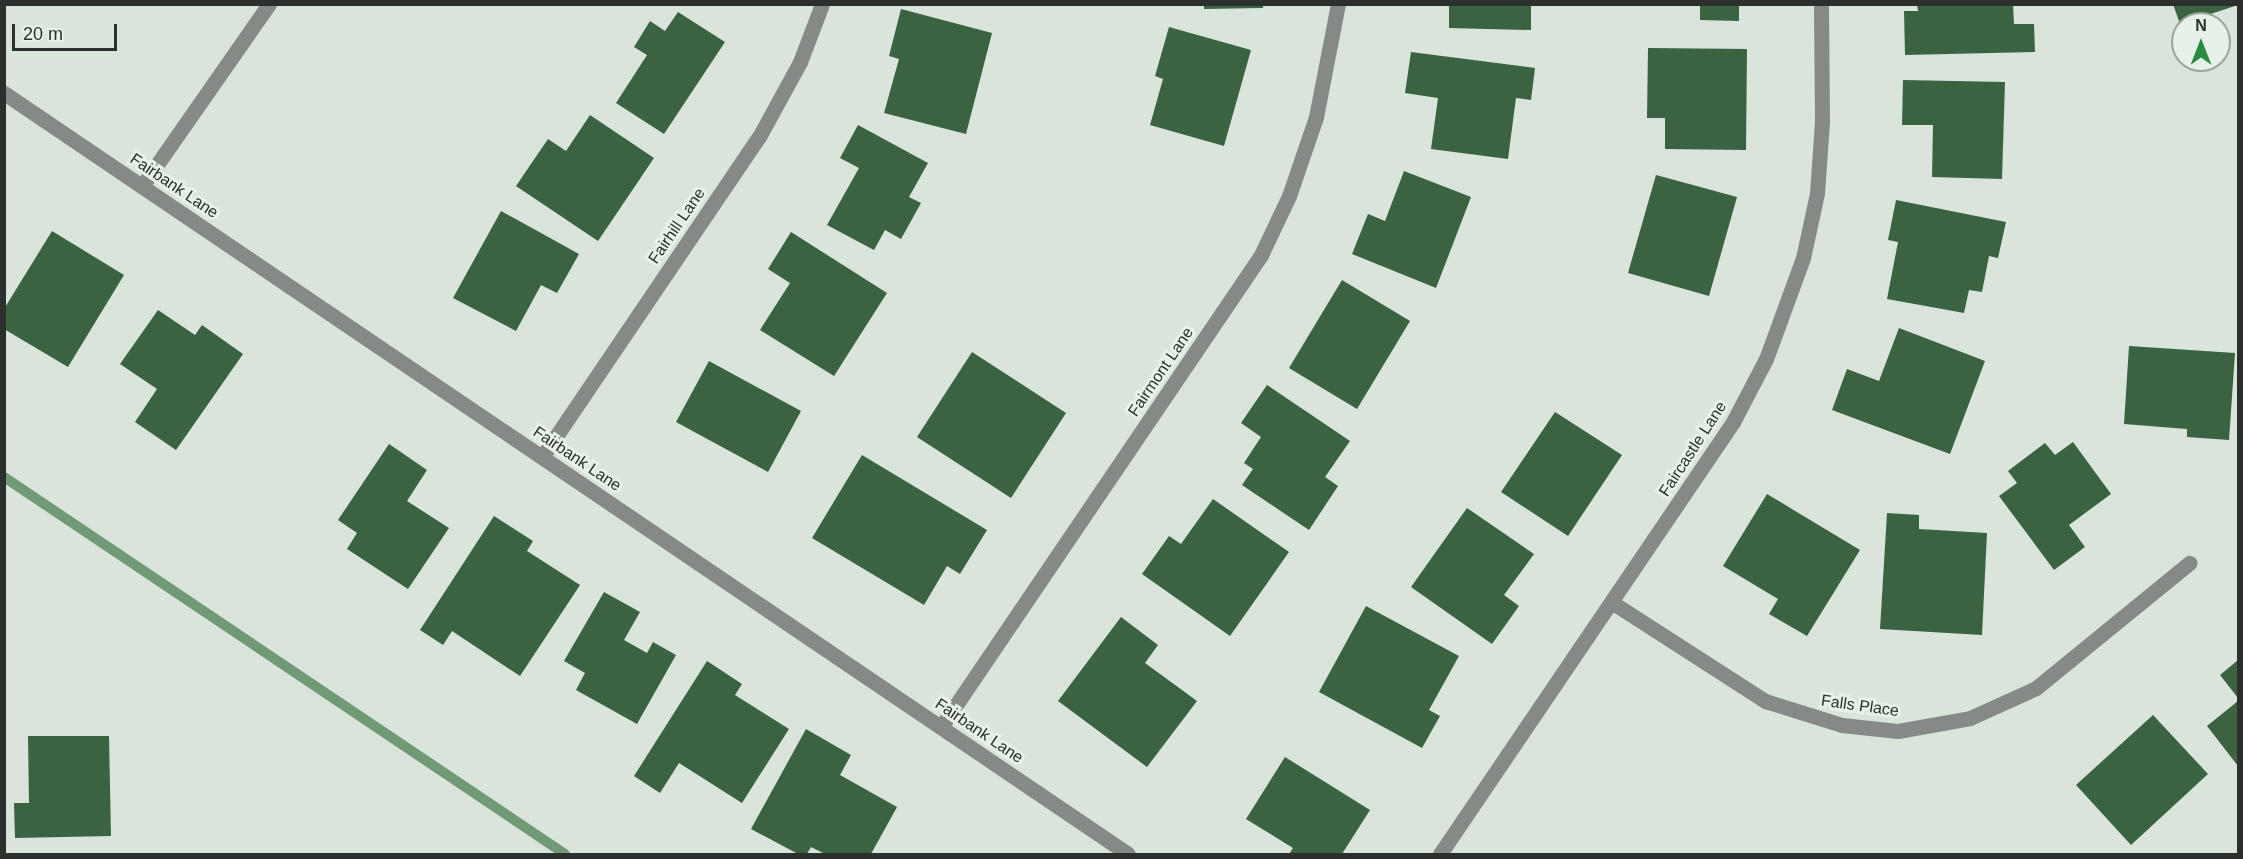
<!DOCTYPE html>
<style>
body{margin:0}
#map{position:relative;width:2243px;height:859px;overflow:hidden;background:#d9e4da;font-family:Helvetica,sans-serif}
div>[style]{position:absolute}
.stream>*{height:10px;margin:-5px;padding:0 5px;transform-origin:5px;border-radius:5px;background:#709975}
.building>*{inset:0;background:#3b6341}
.minor>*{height:15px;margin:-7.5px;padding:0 7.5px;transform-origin:7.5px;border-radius:7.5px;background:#858a86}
span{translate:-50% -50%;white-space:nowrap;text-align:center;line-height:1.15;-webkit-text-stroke:6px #e6f1e7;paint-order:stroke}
.street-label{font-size:16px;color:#2c302c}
.frame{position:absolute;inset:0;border:6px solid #2c302c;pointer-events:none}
.north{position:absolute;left:2171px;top:12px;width:60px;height:60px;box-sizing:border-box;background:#e6f1e7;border:2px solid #9ca49c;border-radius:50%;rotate:0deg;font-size:16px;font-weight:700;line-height:24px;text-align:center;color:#2c302c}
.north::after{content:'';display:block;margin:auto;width:21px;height:27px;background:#278b40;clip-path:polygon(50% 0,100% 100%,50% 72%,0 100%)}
.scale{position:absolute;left:12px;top:24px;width:105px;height:27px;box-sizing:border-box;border:3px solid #2c302c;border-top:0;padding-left:8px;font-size:18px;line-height:21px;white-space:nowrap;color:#2c302c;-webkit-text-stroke:4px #e6f1e7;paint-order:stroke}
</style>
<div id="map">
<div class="stream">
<div style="left:4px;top:477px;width:676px;rotate:33.9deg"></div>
</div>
<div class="building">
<div style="clip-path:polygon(1204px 4px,1263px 4px,1263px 8px,1204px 9px)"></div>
<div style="clip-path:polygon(1917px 4px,2013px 4px,2014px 24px,2034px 24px,2035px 52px,1905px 55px,1904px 11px,1918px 11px)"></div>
<div style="clip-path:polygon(2173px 4px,2237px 4px,2238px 5px,2180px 24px)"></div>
<div style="clip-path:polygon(1449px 5px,1531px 5px,1531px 30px,1449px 28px)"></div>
<div style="clip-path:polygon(1700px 5px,1739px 5px,1739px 21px,1700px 20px)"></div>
<div style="clip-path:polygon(901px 9px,992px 33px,966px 134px,884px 113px,899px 59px,889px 56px)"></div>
<div style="clip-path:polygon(678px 12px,725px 42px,664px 134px,616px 103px,647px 55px,634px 47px,650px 21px,665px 31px)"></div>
<div style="clip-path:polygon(1169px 27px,1251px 50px,1224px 146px,1150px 125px,1163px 79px,1155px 76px)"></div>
<div style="clip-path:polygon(1648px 48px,1747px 49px,1746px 150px,1665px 149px,1665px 118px,1647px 118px)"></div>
<div style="clip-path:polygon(1411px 52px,1535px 68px,1531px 100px,1516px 98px,1508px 159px,1431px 149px,1438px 98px,1405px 93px)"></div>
<div style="clip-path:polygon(1903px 80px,2005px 82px,2002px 179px,1932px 177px,1933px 125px,1902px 125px)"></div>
<div style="clip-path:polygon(590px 115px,654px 158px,598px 241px,516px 186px,548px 139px,566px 151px)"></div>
<div style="clip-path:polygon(858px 125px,928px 163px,909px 197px,921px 203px,901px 239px,885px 230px,874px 250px,827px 225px,859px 168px,840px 158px)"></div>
<div style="clip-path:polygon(1404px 171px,1471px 197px,1436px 288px,1352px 254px,1368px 214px,1385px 221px)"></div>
<div style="clip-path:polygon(1656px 175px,1737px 197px,1709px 296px,1628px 273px)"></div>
<div style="clip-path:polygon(1896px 200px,2006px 222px,1998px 258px,1989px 256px,1982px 292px,1969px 290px,1964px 313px,1887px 299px,1898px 242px,1888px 240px)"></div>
<div style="clip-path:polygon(501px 211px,579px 254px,557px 293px,541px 285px,516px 331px,453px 298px)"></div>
<div style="clip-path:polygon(52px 231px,124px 275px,68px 367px,4px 329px,4px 309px)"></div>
<div style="clip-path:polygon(791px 232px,887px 293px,834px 376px,760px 330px,790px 283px,768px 269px)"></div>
<div style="clip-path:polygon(1342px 280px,1410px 321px,1357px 409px,1289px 368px)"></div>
<div style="clip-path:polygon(158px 310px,195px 335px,202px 325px,243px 354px,176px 450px,135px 422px,157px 389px,120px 364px)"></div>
<div style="clip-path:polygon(1899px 328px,1985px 361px,1950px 454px,1832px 410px,1847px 369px,1879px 381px)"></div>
<div style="clip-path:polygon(2129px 346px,2235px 353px,2229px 440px,2187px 437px,2187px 429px,2124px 424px)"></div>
<div style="clip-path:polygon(972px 352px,1066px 413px,1011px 498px,917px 437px)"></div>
<div style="clip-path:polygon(709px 361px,801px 411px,768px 472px,676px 422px)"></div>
<div style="clip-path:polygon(1267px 385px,1350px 441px,1325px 477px,1338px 486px,1309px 530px,1242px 485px,1253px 469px,1244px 463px,1261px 437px,1241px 423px)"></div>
<div style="clip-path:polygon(1555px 412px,1622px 455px,1568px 536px,1501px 492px)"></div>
<div style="clip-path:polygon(2073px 442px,2111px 494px,2069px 525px,2085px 547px,2054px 570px,1999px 496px,2017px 483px,2008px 471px,2045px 443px,2055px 455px)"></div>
<div style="clip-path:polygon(389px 444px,427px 470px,407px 501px,449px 528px,408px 589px,347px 549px,357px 533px,338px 520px)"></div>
<div style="clip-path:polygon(862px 455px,987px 530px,960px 574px,947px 566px,924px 605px,812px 538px)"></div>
<div style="clip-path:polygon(1767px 494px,1860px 550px,1807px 636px,1769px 614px,1778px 599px,1723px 566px)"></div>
<div style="clip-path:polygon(1213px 499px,1289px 552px,1230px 636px,1142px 574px,1169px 536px,1181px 544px)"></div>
<div style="clip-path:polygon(1467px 508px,1534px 554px,1504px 595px,1519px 606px,1492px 644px,1411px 587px)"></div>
<div style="clip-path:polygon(1887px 513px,1919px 515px,1919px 529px,1987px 533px,1982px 635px,1880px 629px)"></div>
<div style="clip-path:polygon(494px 516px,533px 541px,527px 551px,580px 585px,520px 676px,452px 631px,443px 645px,420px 630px)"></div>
<div style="clip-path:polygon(604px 592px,640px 612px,624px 640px,647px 653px,653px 642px,676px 655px,637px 724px,576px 690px,585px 673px,564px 661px)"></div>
<div style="clip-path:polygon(1366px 606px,1459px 656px,1429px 710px,1440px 716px,1422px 748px,1319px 692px)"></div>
<div style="clip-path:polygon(1121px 617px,1158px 645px,1145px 663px,1197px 701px,1147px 767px,1058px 701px)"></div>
<div style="clip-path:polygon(2238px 660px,2238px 698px,2220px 675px)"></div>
<div style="clip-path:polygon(707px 661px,742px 684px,735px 695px,789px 729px,742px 803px,679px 763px,660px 793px,634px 776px)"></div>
<div style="clip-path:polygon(2238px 701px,2238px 766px,2207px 726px)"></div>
<div style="clip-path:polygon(2153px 715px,2208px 774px,2131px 845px,2076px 785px)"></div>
<div style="clip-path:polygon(806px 729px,851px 755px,840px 775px,897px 807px,871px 854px,825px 854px,811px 847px,807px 854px,798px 854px,751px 829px)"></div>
<div style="clip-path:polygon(28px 736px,109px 736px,111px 836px,15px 838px,14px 803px,29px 803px)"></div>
<div style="clip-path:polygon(1285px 757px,1370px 810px,1342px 854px,1289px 854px,1293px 848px,1246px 819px)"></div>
</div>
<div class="minor">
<div style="left:4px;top:93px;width:1357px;rotate:34.1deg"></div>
<div style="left:142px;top:186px;width:222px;rotate:-55.1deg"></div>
<div style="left:542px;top:457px;width:387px;rotate:-55.9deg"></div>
<div style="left:759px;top:137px;width:85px;rotate:-61.3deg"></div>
<div style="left:800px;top:62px;width:62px;rotate:-69.2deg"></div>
<div style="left:1613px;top:603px;width:181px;rotate:32.8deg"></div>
<div style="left:1765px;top:701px;width:81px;rotate:17.3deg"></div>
<div style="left:1842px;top:725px;width:56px;rotate:6.1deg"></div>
<div style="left:1898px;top:731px;width:73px;rotate:-10.2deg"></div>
<div style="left:1970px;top:718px;width:72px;rotate:-24.4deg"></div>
<div style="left:2036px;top:688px;width:198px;rotate:-39.2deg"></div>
<div style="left:941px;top:727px;width:570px;rotate:-55.86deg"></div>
<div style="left:1261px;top:255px;width:65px;rotate:-64.6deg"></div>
<div style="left:1289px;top:196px;width:83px;rotate:-71.1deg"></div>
<div style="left:1316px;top:117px;width:115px;rotate:-79deg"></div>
<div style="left:1440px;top:854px;width:522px;rotate:-55.85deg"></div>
<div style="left:1733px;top:422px;width:71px;rotate:-62.4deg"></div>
<div style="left:1766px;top:359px;width:108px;rotate:-69.9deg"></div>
<div style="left:1803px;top:258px;width:66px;rotate:-77.8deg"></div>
<div style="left:1817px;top:193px;width:72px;rotate:-86deg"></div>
<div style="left:1822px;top:121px;width:117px;rotate:-90.5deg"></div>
</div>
<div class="street-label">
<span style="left:174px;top:186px;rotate:34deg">Fairbank Lane</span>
<span style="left:677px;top:226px;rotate:-56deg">Fairhill Lane</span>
<span style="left:1161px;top:372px;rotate:-56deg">Fairmont Lane</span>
<span style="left:1693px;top:449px;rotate:-57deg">Faircastle Lane</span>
<span style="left:577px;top:459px;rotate:34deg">Fairbank Lane</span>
<span style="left:1860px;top:706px;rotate:8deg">Falls Place</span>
<span style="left:979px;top:731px;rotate:34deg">Fairbank Lane</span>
</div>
<div class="frame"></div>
<div class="north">N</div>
<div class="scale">20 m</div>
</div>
